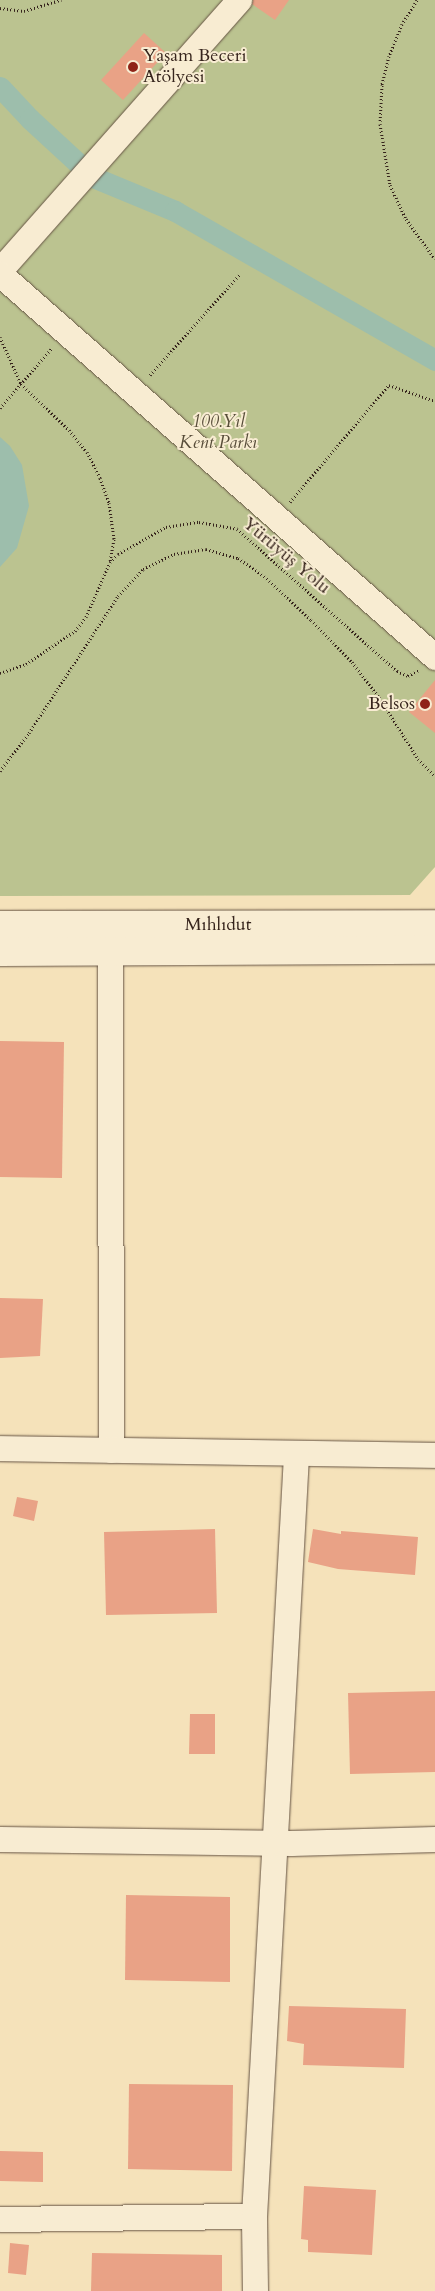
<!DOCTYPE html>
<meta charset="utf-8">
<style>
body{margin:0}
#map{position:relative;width:435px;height:2291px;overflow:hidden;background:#f5e2ba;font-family:Cardo,serif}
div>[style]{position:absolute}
.green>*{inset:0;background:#bbc390}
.water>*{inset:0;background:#9dbeac}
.canal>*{height:21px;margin:-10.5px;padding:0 10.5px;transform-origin:10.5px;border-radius:10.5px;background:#9dbeac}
.building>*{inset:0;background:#e9a286}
.path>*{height:3px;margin-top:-1.5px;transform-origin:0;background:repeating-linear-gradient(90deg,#36241c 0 1px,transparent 0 3.5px)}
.roads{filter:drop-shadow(0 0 1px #665444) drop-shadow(0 0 1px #665444)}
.street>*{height:25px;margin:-12.5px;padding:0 12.5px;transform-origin:12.5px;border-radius:12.5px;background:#f8ecd2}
.secondary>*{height:28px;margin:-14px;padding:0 14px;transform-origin:14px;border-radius:14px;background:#f8ecd2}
.dots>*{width:14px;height:14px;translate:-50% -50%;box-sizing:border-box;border:2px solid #f8ecd2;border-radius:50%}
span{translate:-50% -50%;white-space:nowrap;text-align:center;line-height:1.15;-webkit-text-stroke:4px #f8ecd2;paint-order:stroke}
.poi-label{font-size:18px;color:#36241c}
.left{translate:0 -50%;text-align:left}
.right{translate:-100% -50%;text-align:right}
.park-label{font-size:18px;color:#574c39;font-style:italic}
.street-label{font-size:18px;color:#36241c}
</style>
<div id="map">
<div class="green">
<div style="clip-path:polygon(0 0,435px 0,435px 867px,410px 895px,0 896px)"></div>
</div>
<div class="water">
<div style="clip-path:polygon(0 437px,10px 446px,22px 465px,29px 506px,17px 548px,0 567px)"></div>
</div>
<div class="canal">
<div style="left:0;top:87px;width:44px;rotate:46.8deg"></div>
<div style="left:30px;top:119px;width:86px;rotate:42.6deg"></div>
<div style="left:93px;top:177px;width:89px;rotate:22.5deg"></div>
<div style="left:175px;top:211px;width:300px;rotate:29.8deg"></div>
</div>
<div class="building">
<div style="clip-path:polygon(253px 0,289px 0,275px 20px,252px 4px)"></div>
<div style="clip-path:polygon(144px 33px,166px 53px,123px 100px,101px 80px)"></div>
<div style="clip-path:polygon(435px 680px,435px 733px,409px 712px)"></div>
<div style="clip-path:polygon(0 1041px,64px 1042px,62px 1178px,0 1177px)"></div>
<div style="clip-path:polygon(0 1298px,43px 1299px,40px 1356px,0 1358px)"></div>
<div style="clip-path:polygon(17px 1497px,38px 1501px,34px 1521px,13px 1516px)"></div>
<div style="clip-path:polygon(215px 1529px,217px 1613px,106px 1615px,104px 1532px)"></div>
<div style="clip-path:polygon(313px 1529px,341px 1534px,341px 1531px,418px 1537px,415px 1575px,338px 1569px,308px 1562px)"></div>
<div style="clip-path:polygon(435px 1691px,435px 1772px,350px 1774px,348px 1693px)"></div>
<div style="clip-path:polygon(190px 1714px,215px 1714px,215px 1754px,189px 1754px)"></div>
<div style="clip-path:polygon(126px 1895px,230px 1897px,230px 1982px,125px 1980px)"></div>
<div style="clip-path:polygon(289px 2006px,406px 2009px,404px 2068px,303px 2065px,304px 2044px,287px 2041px)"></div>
<div style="clip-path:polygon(129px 2084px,233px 2085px,232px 2171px,128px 2169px)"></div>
<div style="clip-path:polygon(0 2151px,43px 2152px,43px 2182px,0 2181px)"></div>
<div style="clip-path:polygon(304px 2186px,376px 2190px,372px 2255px,308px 2252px,308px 2240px,301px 2239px)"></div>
<div style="clip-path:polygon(10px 2243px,29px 2245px,26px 2275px,8px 2273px)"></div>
<div style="clip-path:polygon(92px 2253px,222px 2255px,222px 2291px,91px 2291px)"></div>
</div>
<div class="path">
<div style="left:417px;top:0;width:28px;rotate:122deg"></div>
<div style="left:402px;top:24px;width:35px;rotate:112deg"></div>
<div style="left:389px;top:56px;width:30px;rotate:104deg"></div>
<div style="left:382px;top:85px;width:39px;rotate:93deg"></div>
<div style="left:380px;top:124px;width:62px;rotate:80.7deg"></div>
<div style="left:390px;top:185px;width:38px;rotate:65deg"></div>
<div style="left:406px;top:219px;width:49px;rotate:54.1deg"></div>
<div style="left:0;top:8px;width:24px;rotate:7deg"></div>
<div style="left:24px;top:11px;width:39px;rotate:-17deg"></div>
<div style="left:0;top:337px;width:51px;rotate:65.9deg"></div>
<div style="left:21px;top:384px;width:66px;rotate:43.8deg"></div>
<div style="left:69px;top:430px;width:28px;rotate:51deg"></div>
<div style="left:87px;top:452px;width:29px;rotate:63deg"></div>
<div style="left:100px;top:478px;width:27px;rotate:70deg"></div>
<div style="left:109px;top:503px;width:36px;rotate:82deg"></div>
<div style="left:114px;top:539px;width:23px;rotate:100deg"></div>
<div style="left:150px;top:375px;width:135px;rotate:-48.3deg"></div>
<div style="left:0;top:408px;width:79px;rotate:-49.1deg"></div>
<div style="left:290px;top:502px;width:153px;rotate:-49.8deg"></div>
<div style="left:389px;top:385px;width:49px;rotate:19.2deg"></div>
<div style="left:0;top:673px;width:28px;rotate:-19deg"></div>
<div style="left:26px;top:664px;width:59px;rotate:-34deg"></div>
<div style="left:75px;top:631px;width:18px;rotate:-52deg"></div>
<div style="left:86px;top:617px;width:60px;rotate:-66.4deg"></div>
<div style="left:110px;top:562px;width:11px;rotate:-45deg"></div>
<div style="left:118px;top:554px;width:55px;rotate:-29.4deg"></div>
<div style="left:166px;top:527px;width:33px;rotate:-9deg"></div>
<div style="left:199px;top:522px;width:39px;rotate:10deg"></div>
<div style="left:237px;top:529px;width:214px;rotate:41.6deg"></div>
<div style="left:397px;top:671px;width:12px;rotate:24deg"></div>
<div style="left:408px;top:676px;width:13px;rotate:-29deg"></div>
<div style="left:0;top:771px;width:48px;rotate:-52.7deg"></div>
<div style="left:29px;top:733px;width:163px;rotate:-57deg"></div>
<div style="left:118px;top:596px;width:37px;rotate:-47deg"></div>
<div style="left:143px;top:569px;width:34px;rotate:-26deg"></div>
<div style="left:174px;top:554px;width:32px;rotate:-9deg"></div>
<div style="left:206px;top:549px;width:33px;rotate:16deg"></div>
<div style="left:238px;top:558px;width:32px;rotate:35deg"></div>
<div style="left:264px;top:576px;width:64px;rotate:43.1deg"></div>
<div style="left:311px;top:620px;width:59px;rotate:45.7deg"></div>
<div style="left:352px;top:662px;width:44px;rotate:52.4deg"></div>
<div style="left:379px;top:697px;width:73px;rotate:57.8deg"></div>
<div style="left:418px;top:759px;width:24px;rotate:45deg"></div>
</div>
<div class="roads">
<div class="street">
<div style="left:0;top:270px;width:361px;rotate:-48.5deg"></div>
<div style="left:0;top:274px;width:580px;rotate:41.36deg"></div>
<div style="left:110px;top:952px;width:498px;rotate:89.9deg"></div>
<div style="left:0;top:1448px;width:435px;rotate:0.9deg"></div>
<div style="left:0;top:1839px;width:291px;rotate:0.8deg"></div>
<div style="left:291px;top:1843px;width:144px;rotate:-1.6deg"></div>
<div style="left:0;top:2219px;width:254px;rotate:-0.7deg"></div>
<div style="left:255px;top:2291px;width:75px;rotate:-90.8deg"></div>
<div style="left:254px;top:2216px;width:762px;rotate:-86.84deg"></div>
</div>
<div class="secondary">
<div style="left:0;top:925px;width:435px;rotate:-0.1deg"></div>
<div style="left:0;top:952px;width:435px;rotate:-0.3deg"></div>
</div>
</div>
<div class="dots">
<div style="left:133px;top:67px;background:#8f2418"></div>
<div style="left:425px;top:704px;background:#8f2418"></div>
</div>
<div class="poi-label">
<span class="left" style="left:143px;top:67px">Yaşam Beceri<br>Atölyesi</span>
<span class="right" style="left:415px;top:704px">Belsos</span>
</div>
<div class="park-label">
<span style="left:218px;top:433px">100.Yıl<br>Kent Parkı</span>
</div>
<div class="street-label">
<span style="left:286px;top:556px;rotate:40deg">Yürüyüş Yolu</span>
<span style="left:218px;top:925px">Mıhlıdut</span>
</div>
</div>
